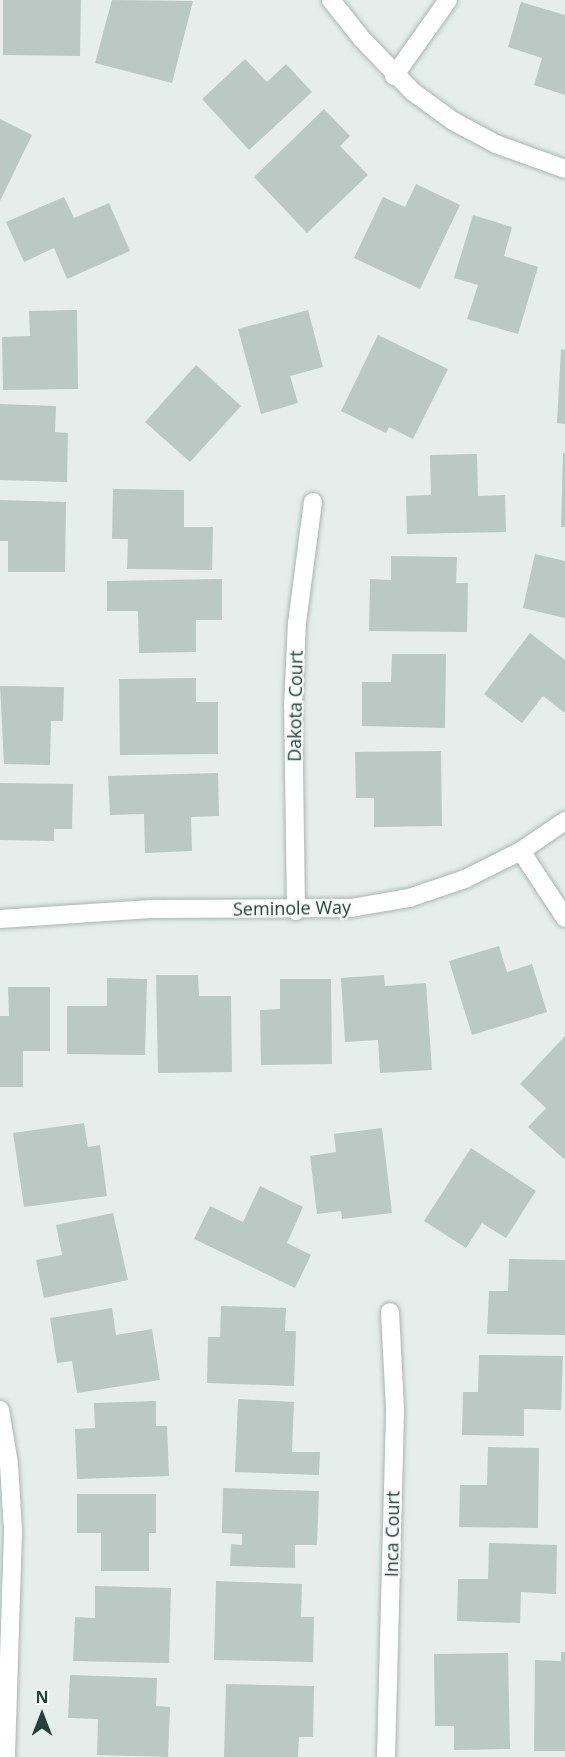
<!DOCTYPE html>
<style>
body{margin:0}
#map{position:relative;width:565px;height:1757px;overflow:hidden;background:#e5eeeb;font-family:"Open Sans",sans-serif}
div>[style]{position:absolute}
.building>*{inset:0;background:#bac9c4}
.roads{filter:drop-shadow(0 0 2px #a7b6b2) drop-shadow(0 0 2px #a7b6b2)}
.street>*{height:18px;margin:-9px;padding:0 9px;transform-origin:9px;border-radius:9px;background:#fff}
span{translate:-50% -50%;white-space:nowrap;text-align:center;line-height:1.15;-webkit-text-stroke:4.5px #f6faf8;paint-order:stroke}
.street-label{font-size:18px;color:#24403a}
.north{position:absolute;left:12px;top:1685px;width:60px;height:60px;-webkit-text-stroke:4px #f6faf8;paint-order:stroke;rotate:0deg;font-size:16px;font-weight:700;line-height:24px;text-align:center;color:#24403a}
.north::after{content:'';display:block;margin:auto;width:21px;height:27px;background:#24403a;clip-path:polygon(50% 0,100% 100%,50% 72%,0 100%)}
</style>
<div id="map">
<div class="building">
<div style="clip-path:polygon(3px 0,81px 0,80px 56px,3px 55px)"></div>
<div style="clip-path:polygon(112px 0,193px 1px,172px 83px,95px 63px)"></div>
<div style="clip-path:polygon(521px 2px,565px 15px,565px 95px,534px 85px,542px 58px,508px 47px)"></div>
<div style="clip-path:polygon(245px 59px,267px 82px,286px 64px,312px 92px,249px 150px,202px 99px)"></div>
<div style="clip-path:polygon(324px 109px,350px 136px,340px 146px,368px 175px,307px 233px,254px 177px)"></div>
<div style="clip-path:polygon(0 119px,32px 135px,0 201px)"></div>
<div style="clip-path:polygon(416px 184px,460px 205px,420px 289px,354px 258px,383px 197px,405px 207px)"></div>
<div style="clip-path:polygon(64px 197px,74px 218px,109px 203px,130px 251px,67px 279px,54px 248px,24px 262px,6px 222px)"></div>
<div style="clip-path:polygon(473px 215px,512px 227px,504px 256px,538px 267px,518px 334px,467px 319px,478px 285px,454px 278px)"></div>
<div style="clip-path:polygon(77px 310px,78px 389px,3px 390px,2px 337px,30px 336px,29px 311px)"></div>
<div style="clip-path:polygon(308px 310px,323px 367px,290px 376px,298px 403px,261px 414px,238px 329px)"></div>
<div style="clip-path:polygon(378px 335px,448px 369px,413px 439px,389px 427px,386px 433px,341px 411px)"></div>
<div style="clip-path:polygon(561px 349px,565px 350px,565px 424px,557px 423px)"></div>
<div style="clip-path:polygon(196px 365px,241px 406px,190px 462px,145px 422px)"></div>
<div style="clip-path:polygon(0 404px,56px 406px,55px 432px,68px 433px,67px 482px,0 480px)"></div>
<div style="clip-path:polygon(563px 453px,565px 453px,565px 527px,561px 527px)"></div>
<div style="clip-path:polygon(477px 454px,478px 496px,505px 495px,506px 532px,407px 534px,406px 496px,431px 495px,430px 455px)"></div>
<div style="clip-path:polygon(113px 489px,184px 490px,184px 527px,213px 527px,212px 570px,127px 569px,128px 539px,112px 539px)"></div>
<div style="clip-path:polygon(0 500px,66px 502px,65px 572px,8px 572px,8px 541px,0 541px)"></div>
<div style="clip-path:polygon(535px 554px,565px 561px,565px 618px,523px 608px)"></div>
<div style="clip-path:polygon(391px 556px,457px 557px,456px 583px,468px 583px,467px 632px,369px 631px,370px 579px,391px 580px)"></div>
<div style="clip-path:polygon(222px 579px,222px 620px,196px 620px,196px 652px,139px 653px,138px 611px,107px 611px,107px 581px)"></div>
<div style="clip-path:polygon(530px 633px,565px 660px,565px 713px,543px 696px,522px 723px,484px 694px)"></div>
<div style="clip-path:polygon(392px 654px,446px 654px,445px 728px,362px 726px,362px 682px,391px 682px)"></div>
<div style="clip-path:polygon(196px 678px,196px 702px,218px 702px,218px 754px,120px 755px,119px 679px)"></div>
<div style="clip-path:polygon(0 686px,64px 687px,63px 721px,51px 721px,50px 765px,4px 764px)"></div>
<div style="clip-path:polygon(441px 751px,442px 826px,374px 827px,374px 798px,356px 798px,355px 752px)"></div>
<div style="clip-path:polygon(218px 773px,219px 816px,191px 817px,192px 851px,145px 853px,144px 814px,110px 815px,108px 776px)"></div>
<div style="clip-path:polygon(0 783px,73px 784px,72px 829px,54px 829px,54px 841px,0 840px)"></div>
<div style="clip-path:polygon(499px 946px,507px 972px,532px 964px,547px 1012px,472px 1035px,449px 961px)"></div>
<div style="clip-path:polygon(156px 975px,198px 975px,199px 996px,231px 996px,232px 1072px,158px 1073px)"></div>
<div style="clip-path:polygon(384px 975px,385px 986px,426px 983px,432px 1070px,380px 1073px,378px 1040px,345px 1042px,341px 978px)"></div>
<div style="clip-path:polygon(107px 978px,147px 979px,145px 1055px,67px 1054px,67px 1006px,107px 1006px)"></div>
<div style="clip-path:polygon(280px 979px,331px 979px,332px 1064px,261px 1065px,260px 1010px,280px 1009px)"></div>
<div style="clip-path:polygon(8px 987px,50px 987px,50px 1051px,23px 1051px,23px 1087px,0 1087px,0 1016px,9px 1016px)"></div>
<div style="clip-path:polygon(565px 1036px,565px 1157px,564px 1159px,528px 1127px,546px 1108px,520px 1084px)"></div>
<div style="clip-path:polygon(84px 1123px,88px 1147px,100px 1145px,107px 1196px,24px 1207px,13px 1133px)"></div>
<div style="clip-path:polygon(382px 1128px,392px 1213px,342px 1219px,341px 1211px,317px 1214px,310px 1156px,336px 1152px,334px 1134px)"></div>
<div style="clip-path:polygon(471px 1148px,536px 1191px,506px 1238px,482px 1223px,466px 1248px,424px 1221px)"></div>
<div style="clip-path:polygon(260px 1186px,303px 1207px,287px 1243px,311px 1255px,295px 1288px,194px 1239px,210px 1206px,243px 1222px)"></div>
<div style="clip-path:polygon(113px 1213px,128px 1280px,44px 1298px,36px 1260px,62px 1255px,56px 1225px)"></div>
<div style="clip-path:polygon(509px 1259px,565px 1260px,565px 1335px,487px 1334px,489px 1291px,508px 1291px)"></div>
<div style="clip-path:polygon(221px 1306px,286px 1308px,285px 1331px,296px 1331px,294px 1386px,207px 1383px,208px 1337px,220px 1337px)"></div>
<div style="clip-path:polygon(112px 1308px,116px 1335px,152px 1329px,160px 1380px,77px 1393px,72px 1361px,57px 1363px,50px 1318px)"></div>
<div style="clip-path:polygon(479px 1355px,563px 1356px,561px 1410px,524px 1409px,524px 1436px,462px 1435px,463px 1392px,478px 1392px)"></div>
<div style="clip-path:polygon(238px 1399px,294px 1402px,292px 1452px,320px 1452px,319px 1475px,235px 1472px)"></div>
<div style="clip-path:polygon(156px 1401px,156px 1426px,167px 1426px,169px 1476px,77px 1479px,75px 1429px,95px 1428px,94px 1403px)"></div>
<div style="clip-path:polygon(488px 1447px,539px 1448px,538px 1528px,459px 1527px,460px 1485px,487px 1485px)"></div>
<div style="clip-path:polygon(223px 1488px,319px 1491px,317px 1545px,295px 1545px,295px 1568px,230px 1566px,231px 1544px,242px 1545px,242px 1534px,222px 1533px)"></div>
<div style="clip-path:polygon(77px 1494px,156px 1494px,156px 1533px,149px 1533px,149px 1571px,101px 1571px,101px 1533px,77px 1533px)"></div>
<div style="clip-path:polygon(489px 1543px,557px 1545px,556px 1594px,521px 1592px,520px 1623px,457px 1621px,458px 1579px,488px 1579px)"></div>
<div style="clip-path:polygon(216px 1581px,302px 1584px,301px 1617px,314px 1617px,313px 1662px,214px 1660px)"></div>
<div style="clip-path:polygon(95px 1586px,171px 1588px,169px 1663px,73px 1661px,75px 1617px,95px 1618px)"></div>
<div style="clip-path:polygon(561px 1652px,565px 1652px,565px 1751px,534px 1751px,535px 1660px,561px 1661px)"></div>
<div style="clip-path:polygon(508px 1653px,510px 1749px,454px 1750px,454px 1726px,435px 1726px,434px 1654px)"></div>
<div style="clip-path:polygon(70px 1675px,157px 1678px,156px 1706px,170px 1707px,168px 1757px,97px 1755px,98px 1719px,68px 1718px)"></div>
<div style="clip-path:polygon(226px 1684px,314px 1686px,313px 1737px,299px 1737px,298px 1757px,224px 1757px)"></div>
</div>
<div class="roads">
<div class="street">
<div style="left:331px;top:0;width:50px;rotate:51.5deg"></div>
<div style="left:362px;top:39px;width:74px;rotate:46.1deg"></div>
<div style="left:413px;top:92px;width:49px;rotate:35.9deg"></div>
<div style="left:453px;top:121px;width:49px;rotate:28.1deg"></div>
<div style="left:496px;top:144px;width:73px;rotate:19.9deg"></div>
<div style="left:394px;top:76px;width:93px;rotate:-54.6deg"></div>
<div style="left:521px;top:851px;width:80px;rotate:56.7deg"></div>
<div style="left:296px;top:911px;width:204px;rotate:-90.8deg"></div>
<div style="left:293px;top:707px;width:84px;rotate:-87.3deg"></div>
<div style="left:297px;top:623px;width:122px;rotate:-82.5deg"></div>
<div style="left:0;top:919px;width:151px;rotate:-3.8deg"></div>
<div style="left:151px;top:909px;width:200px;rotate:-0.3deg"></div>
<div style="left:351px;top:908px;width:59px;rotate:-9.8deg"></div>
<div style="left:409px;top:898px;width:59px;rotate:-18.7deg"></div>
<div style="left:465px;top:879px;width:63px;rotate:-26.6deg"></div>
<div style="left:521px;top:851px;width:53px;rotate:-34.3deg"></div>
<div style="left:0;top:1410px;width:55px;rotate:80.5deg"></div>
<div style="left:9px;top:1464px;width:68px;rotate:86.6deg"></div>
<div style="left:13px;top:1532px;width:225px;rotate:91.8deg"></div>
<div style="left:386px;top:1757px;width:349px;rotate:-88.5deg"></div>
<div style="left:395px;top:1408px;width:96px;rotate:-93deg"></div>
</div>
</div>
<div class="street-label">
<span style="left:295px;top:706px;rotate:-89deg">Dakota Court</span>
<span style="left:292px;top:908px;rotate:-1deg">Seminole Way</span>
<span style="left:392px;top:1534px;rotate:-89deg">Inca Court</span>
</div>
<div class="north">N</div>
</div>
